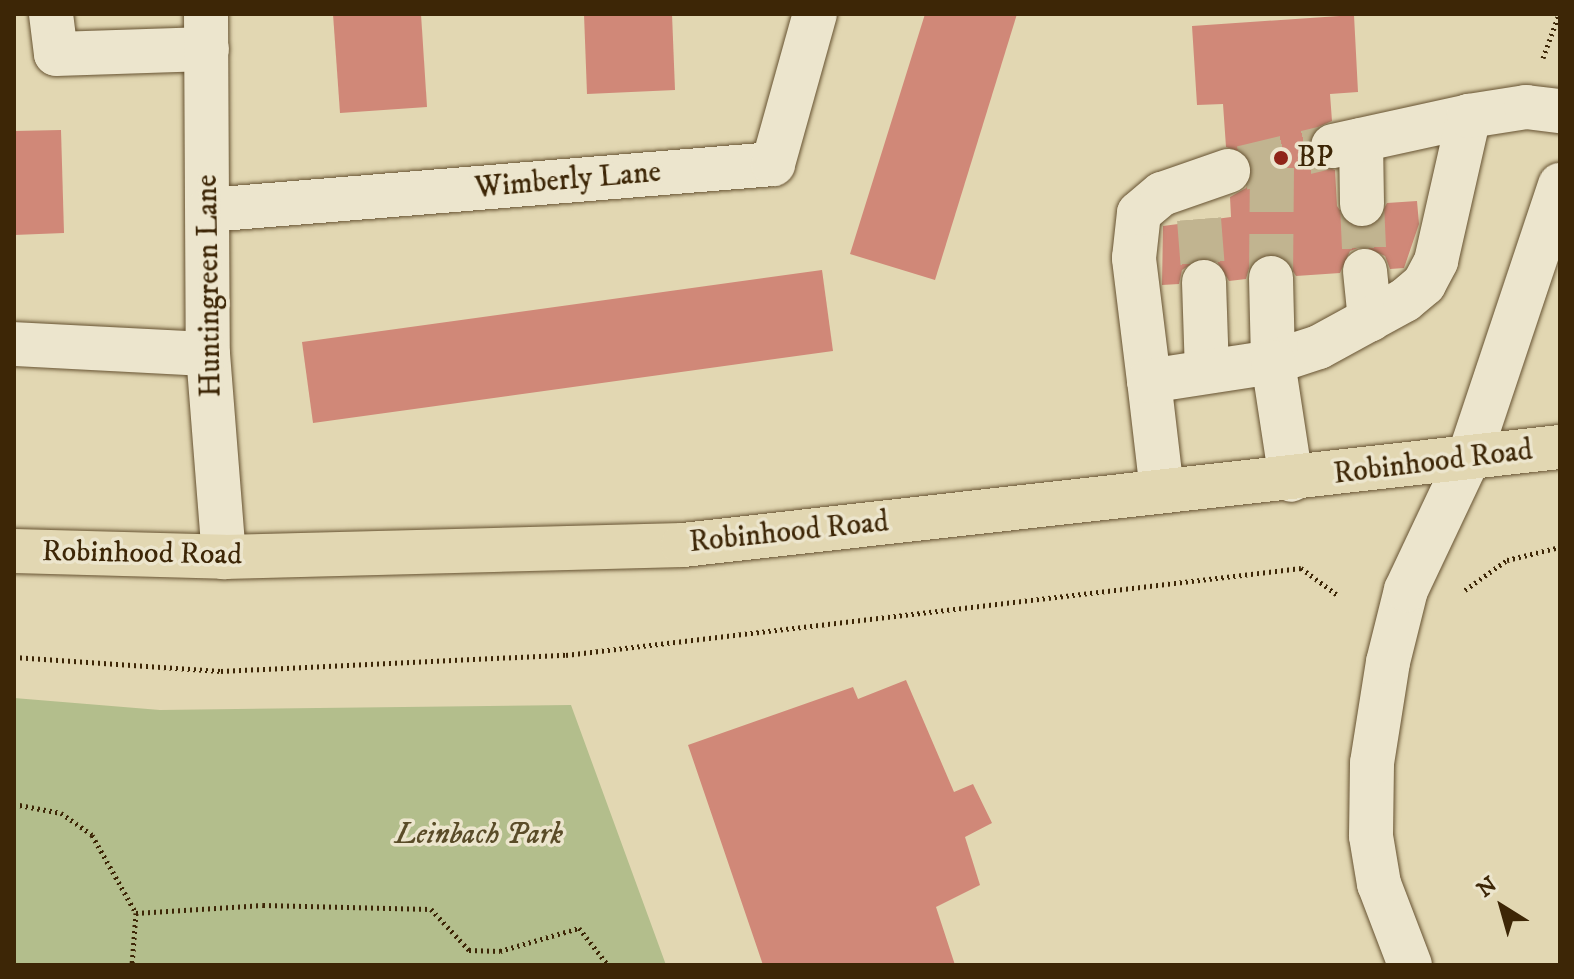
<!DOCTYPE html>
<style>
body{margin:0}
#map{position:relative;width:1574px;height:979px;overflow:hidden;background:#e2d7b2;font-family:"IM FELL DW Pica",serif}
div>[style]{position:absolute}
.green>*{inset:0;background:#b3be8c}
.building>*{inset:0;background:#d08878}
.minor-tunnel>*{height:44px;margin-top:-22px;transform-origin:0;background:repeating-linear-gradient(90deg,#c1b490 0 44px,transparent 0 66px)}
.path>*{height:5px;margin-top:-2.5px;transform-origin:0;background:repeating-linear-gradient(90deg,#3d2606 0 2px,transparent 0 6px)}
.roads{filter:drop-shadow(0 0 2px #665231) drop-shadow(0 0 2px #665231)}
.minor>*{height:44px;margin:-22px;padding:0 22px;transform-origin:22px;border-radius:22px;background:#ece5cd}
.major>*{height:44px;margin:-22px;padding:0 22px;transform-origin:22px;border-radius:22px;background:#e2d7b2}
.dots>*{width:22px;height:22px;translate:-50% -50%;box-sizing:border-box;border:4px solid #ece5cd;border-radius:50%}
span{translate:-50% -50%;white-space:nowrap;text-align:center;line-height:1.15;-webkit-text-stroke:7px #ece5cd;paint-order:stroke}
.poi-label{font-size:30px;color:#3d2606}
.left{translate:0 -50%;text-align:left}
.street-label{font-size:30px;color:#3d2606}
.park-label{font-size:30px;color:#5a4c28;font-style:italic}
.frame{position:absolute;inset:0;border:16px solid #3d2606;pointer-events:none}
.north{position:absolute;left:1462px;top:867px;width:80px;height:80px;-webkit-text-stroke:6px #ece5cd;paint-order:stroke;rotate:323deg;font-size:22px;font-weight:700;line-height:32px;text-align:center;color:#3d2606}
.north::after{content:'';display:block;margin:auto;width:28px;height:36px;background:#3d2606;clip-path:polygon(50% 0,100% 100%,50% 72%,0 100%)}
</style>
<div id="map">
<div class="green">
<div style="clip-path:polygon(14px 698px,160px 710px,571px 705px,666px 965px,14px 965px)"></div>
</div>
<div class="building">
<div style="clip-path:polygon(333px 14px,421px 14px,427px 107px,340px 113px)"></div>
<div style="clip-path:polygon(584px 14px,672px 14px,675px 90px,587px 94px)"></div>
<div style="clip-path:polygon(925px 14px,1017px 14px,935px 280px,850px 254px)"></div>
<div style="clip-path:polygon(1354px 15px,1358px 92px,1330px 94px,1332px 121px,1316px 128px,1309px 151px,1315px 163px,1335px 170px,1337px 206px,1351px 226px,1375px 225px,1387px 203px,1417px 201px,1419px 224px,1404px 268px,1390px 269px,1385px 256px,1363px 246px,1350px 251px,1340px 273px,1296px 276px,1284px 257px,1270px 253px,1250px 265px,1246px 279px,1229px 281px,1216px 260px,1202px 257px,1182px 270px,1179px 284px,1162px 285px,1163px 226px,1231px 217px,1230px 197px,1246px 188px,1253px 175px,1245px 153px,1226px 147px,1223px 104px,1197px 105px,1192px 26px)"></div>
<div style="clip-path:polygon(61px 130px,64px 233px,14px 235px,14px 131px)"></div>
<div style="clip-path:polygon(822px 270px,833px 351px,313px 423px,302px 342px)"></div>
<div style="clip-path:polygon(906px 680px,954px 792px,973px 784px,992px 823px,965px 837px,980px 885px,936px 907px,955px 965px,763px 965px,688px 745px,853px 687px,858px 699px)"></div>
</div>
<div class="minor-tunnel">
<div style="left:1242px;top:168px;width:94px;rotate:-13.6deg"></div>
<div style="left:1362px;top:204px;width:67px;rotate:87.4deg"></div>
<div style="left:1199px;top:219px;width:63px;rotate:85.5deg"></div>
<div style="left:1271px;top:278px;width:118px;rotate:-89.5deg"></div>
</div>
<div class="path">
<div style="left:1543px;top:58px;width:47px;rotate:-70deg"></div>
<div style="left:1465px;top:590px;width:52px;rotate:-35.5deg"></div>
<div style="left:1507px;top:560px;width:55px;rotate:-13.8deg"></div>
<div style="left:14px;top:657px;width:207px;rotate:3.9deg"></div>
<div style="left:221px;top:671px;width:345px;rotate:-2.7deg"></div>
<div style="left:566px;top:655px;width:740px;rotate:-6.75deg"></div>
<div style="left:1301px;top:568px;width:47px;rotate:36.4deg"></div>
<div style="left:14px;top:804px;width:48px;rotate:10.8deg"></div>
<div style="left:61px;top:813px;width:38px;rotate:35deg"></div>
<div style="left:92px;top:835px;width:90px;rotate:60.6deg"></div>
<div style="left:136px;top:913px;width:52px;rotate:94.4deg"></div>
<div style="left:136px;top:913px;width:127px;rotate:-3.6deg"></div>
<div style="left:263px;top:905px;width:168px;rotate:1.4deg"></div>
<div style="left:431px;top:909px;width:56px;rotate:47.2deg"></div>
<div style="left:469px;top:950px;width:31px;rotate:2deg"></div>
<div style="left:500px;top:951px;width:82px;rotate:-16.2deg"></div>
<div style="left:579px;top:928px;width:47px;rotate:51.9deg"></div>
</div>
<div class="roads">
<div class="minor">
<div style="left:51px;top:14px;width:40px;rotate:82.9deg"></div>
<div style="left:56px;top:54px;width:151px;rotate:-1.9deg"></div>
<div style="left:206px;top:14px;width:340px;rotate:89.7deg"></div>
<div style="left:208px;top:354px;width:204px;rotate:85.5deg"></div>
<div style="left:1361px;top:140px;width:64px;rotate:89.1deg"></div>
<div style="left:1333px;top:146px;width:139px;rotate:-12.4deg"></div>
<div style="left:208px;top:210px;width:567px;rotate:-4.65deg"></div>
<div style="left:773px;top:164px;width:156px;rotate:-74.4deg"></div>
<div style="left:1365px;top:271px;width:49px;rotate:84.2deg"></div>
<div style="left:1271px;top:278px;width:84px;rotate:88.6deg"></div>
<div style="left:1273px;top:362px;width:48px;rotate:-18.1deg"></div>
<div style="left:1319px;top:347px;width:98px;rotate:-28.7deg"></div>
<div style="left:1405px;top:300px;width:25px;rotate:-40deg"></div>
<div style="left:1424px;top:284px;width:26px;rotate:-62deg"></div>
<div style="left:1436px;top:261px;width:149px;rotate:-77.2deg"></div>
<div style="left:1469px;top:116px;width:58px;rotate:-9deg"></div>
<div style="left:1526px;top:107px;width:34px;rotate:7deg"></div>
<div style="left:1204px;top:282px;width:89px;rotate:88.1deg"></div>
<div style="left:14px;top:344px;width:194px;rotate:3deg"></div>
<div style="left:1149px;top:381px;width:124px;rotate:-97deg"></div>
<div style="left:1134px;top:258px;width:45px;rotate:-83.7deg"></div>
<div style="left:1139px;top:213px;width:30px;rotate:-40deg"></div>
<div style="left:1162px;top:194px;width:70px;rotate:-19.2deg"></div>
<div style="left:1162px;top:491px;width:111px;rotate:-96.7deg"></div>
<div style="left:1149px;top:381px;width:125px;rotate:-8.7deg"></div>
<div style="left:1273px;top:362px;width:119px;rotate:81.3deg"></div>
<div style="left:1410px;top:965px;width:87px;rotate:-110.9deg"></div>
<div style="left:1379px;top:884px;width:49px;rotate:-99.5deg"></div>
<div style="left:1371px;top:836px;width:73px;rotate:-89.2deg"></div>
<div style="left:1372px;top:763px;width:102px;rotate:-81deg"></div>
<div style="left:1388px;top:662px;width:74px;rotate:-76deg"></div>
<div style="left:1406px;top:590px;width:147px;rotate:-64.7deg"></div>
<div style="left:1469px;top:457px;width:287px;rotate:-71.5deg"></div>
</div>
<div class="major">
<div style="left:14px;top:551px;width:210px;rotate:1.6deg"></div>
<div style="left:224px;top:557px;width:459px;rotate:-1.5deg"></div>
<div style="left:683px;top:545px;width:882px;rotate:-6.38deg"></div>
</div>
</div>
<div class="dots">
<div style="left:1281px;top:158px;background:#8f2418"></div>
</div>
<div class="poi-label">
<span class="left" style="left:1297px;top:158px">BP</span>
</div>
<div class="street-label">
<span style="left:568px;top:181px;rotate:-5deg">Wimberly Lane</span>
<span style="left:210px;top:286px;rotate:-91deg">Huntingreen Lane</span>
<span style="left:1433px;top:463px;rotate:-7deg">Robinhood Road</span>
<span style="left:789px;top:533px;rotate:-6deg">Robinhood Road</span>
<span style="left:142px;top:554px;rotate:1deg">Robinhood Road</span>
</div>
<div class="park-label">
<span style="left:479px;top:835px">Leinbach Park</span>
</div>
<div class="frame"></div>
<div class="north">N</div>
</div>
